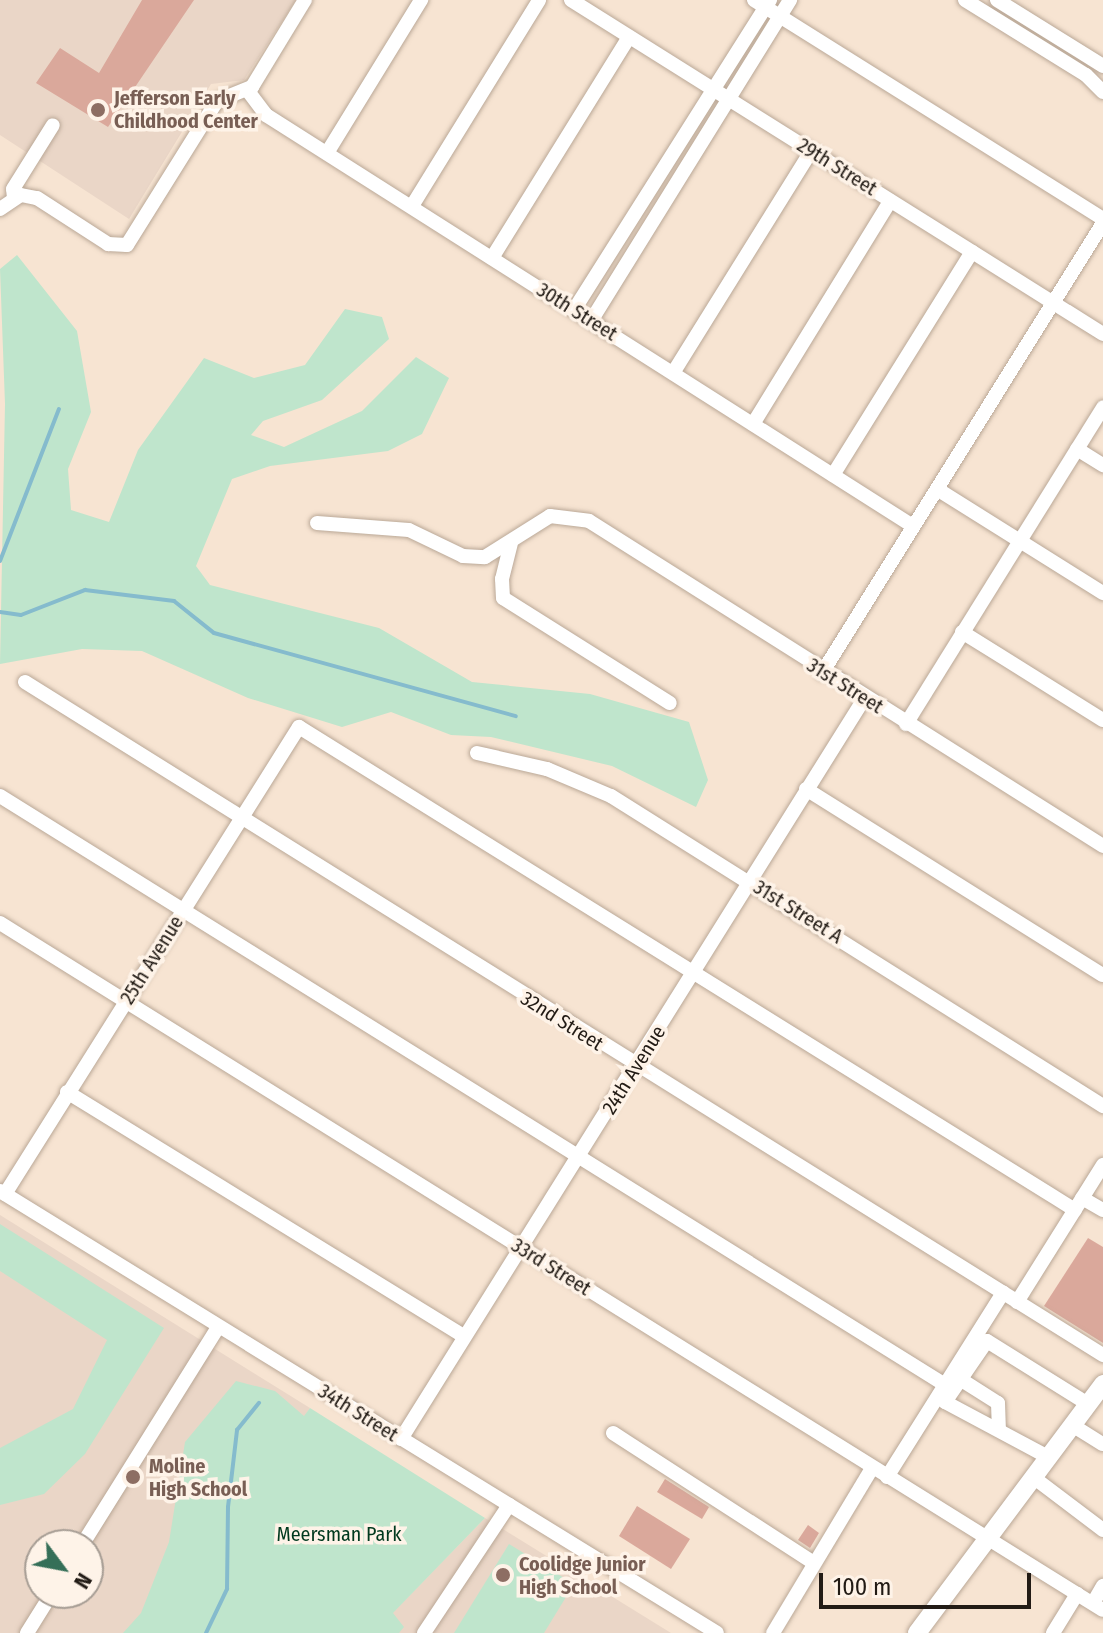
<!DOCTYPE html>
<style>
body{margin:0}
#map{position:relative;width:1103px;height:1633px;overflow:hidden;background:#f7e4d2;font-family:"Fira Sans Condensed",sans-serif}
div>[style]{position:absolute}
.education>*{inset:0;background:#ead6c7}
.green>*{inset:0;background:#bfe5cc}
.stream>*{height:4px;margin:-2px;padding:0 2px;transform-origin:2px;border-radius:2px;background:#85bbcd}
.building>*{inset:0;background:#daa89b}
.roads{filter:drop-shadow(0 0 2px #baa897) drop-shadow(0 0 2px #baa897)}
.minor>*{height:14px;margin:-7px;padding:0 7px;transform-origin:7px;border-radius:7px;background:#fff}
.major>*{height:18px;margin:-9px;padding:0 9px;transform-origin:9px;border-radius:9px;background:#fff}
.dots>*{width:22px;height:22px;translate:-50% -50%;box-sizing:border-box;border:4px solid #fef3e8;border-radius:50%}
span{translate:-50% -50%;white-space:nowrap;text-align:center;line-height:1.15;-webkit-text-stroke:7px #fef3e8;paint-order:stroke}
.education-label{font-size:20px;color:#785e54;font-weight:700}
.left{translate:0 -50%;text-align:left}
.street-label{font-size:20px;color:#221b15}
.park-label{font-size:20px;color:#00391e}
.north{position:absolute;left:24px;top:1529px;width:80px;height:80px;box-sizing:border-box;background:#fef3e8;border:2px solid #a69d94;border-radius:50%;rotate:122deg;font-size:22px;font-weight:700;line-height:32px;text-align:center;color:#221b15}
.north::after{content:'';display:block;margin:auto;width:28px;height:36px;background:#356f58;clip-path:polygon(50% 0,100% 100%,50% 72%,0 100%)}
.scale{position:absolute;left:819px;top:1573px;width:212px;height:36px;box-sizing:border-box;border:4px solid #221b15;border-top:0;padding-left:10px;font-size:24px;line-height:28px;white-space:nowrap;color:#221b15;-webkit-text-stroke:6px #fef3e8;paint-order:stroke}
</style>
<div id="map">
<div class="education">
<div style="clip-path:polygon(0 0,296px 0,244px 80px,211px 84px,129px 219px,0 135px)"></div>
<div style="clip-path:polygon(evenodd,0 1215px,310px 1408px,165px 1633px,0 1633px,0 1215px,40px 1545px,88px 1545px,88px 1593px,40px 1593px,40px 1545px)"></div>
<div style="clip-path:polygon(485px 1518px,671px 1633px,373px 1633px)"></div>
</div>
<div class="green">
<div style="clip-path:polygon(17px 255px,77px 331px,91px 412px,68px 469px,71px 510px,109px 522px,138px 450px,204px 358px,254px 378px,305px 365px,345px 309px,382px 317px,389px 339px,322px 400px,263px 421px,251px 435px,284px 447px,362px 411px,416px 357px,449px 378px,422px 434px,388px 451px,270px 466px,232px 479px,196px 566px,210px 585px,379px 628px,472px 682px,590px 694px,689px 722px,708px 780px,696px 807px,612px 766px,491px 737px,451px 735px,391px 712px,342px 727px,248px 698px,142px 651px,82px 649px,0 664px,5px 404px,0 269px)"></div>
<div style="clip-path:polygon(0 1224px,164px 1328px,85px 1454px,44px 1494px,0 1505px,0 1448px,73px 1409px,107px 1340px,0 1271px)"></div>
<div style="clip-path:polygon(236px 1381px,275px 1391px,304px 1416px,310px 1408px,485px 1518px,393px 1613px,404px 1627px,399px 1633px,123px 1633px,141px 1613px,169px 1542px,185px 1442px)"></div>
<div style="clip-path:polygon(509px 1544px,574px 1584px,544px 1633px,454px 1633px)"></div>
</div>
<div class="stream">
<div style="left:0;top:561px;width:163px;rotate:-68.8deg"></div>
<div style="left:0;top:612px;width:21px;rotate:8deg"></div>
<div style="left:21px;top:615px;width:69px;rotate:-21.3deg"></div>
<div style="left:85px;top:590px;width:90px;rotate:7deg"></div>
<div style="left:174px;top:601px;width:51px;rotate:38.7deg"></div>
<div style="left:214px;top:633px;width:313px;rotate:15.4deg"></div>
<div style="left:206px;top:1633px;width:49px;rotate:-64.5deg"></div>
<div style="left:227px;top:1589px;width:82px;rotate:-89.3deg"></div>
<div style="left:228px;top:1507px;width:78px;rotate:-83.3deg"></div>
<div style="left:237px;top:1430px;width:35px;rotate:-51deg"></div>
</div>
<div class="building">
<div style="clip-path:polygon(142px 0,194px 0,108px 127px,36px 83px,60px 48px,99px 73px)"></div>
<div style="clip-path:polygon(1088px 1238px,1103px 1247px,1103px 1343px,1044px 1306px)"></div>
<div style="clip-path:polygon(665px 1479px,709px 1507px,702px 1519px,657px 1492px)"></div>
<div style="clip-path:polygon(637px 1506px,690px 1539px,671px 1569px,619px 1536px)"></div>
<div style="clip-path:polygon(808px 1525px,819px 1533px,810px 1548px,798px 1540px)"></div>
</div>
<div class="roads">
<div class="minor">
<div style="left:571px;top:0;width:628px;rotate:32.12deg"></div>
<div style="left:754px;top:0;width:412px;rotate:32.1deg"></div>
<div style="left:965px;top:0;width:142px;rotate:31.8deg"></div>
<div style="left:1086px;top:75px;width:24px;rotate:45deg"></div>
<div style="left:997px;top:0;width:125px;rotate:31.9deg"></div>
<div style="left:248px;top:91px;width:30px;rotate:53deg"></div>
<div style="left:266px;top:115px;width:767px;rotate:32.43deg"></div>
<div style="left:327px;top:153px;width:180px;rotate:-58.4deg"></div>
<div style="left:14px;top:198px;width:9px;rotate:-96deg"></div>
<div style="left:13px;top:189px;width:75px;rotate:-58deg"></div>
<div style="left:412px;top:206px;width:242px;rotate:-58.3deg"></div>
<div style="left:0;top:209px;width:25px;rotate:-34deg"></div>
<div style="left:21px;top:195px;width:16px;rotate:11deg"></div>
<div style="left:37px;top:198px;width:85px;rotate:32.9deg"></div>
<div style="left:108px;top:244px;width:19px;rotate:3deg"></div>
<div style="left:127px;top:245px;width:170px;rotate:-58deg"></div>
<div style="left:217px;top:101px;width:38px;rotate:-22deg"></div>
<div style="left:252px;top:87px;width:102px;rotate:-58.7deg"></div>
<div style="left:492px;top:258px;width:260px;rotate:-58.2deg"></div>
<div style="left:574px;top:310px;width:367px;rotate:-57.7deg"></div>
<div style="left:591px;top:321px;width:378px;rotate:-58.2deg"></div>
<div style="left:673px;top:373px;width:261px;rotate:-58.1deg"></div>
<div style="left:753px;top:424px;width:262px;rotate:-58.4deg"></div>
<div style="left:1077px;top:449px;width:31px;rotate:32deg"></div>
<div style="left:833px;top:475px;width:263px;rotate:-58.1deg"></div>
<div style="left:937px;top:489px;width:196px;rotate:32.1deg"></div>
<div style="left:317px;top:523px;width:92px;rotate:4.4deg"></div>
<div style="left:409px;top:530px;width:60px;rotate:25.7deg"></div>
<div style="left:463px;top:556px;width:22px;rotate:3deg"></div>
<div style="left:485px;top:557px;width:77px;rotate:-32.2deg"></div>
<div style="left:550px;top:516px;width:39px;rotate:7deg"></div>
<div style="left:589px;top:521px;width:608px;rotate:32.3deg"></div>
<div style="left:511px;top:543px;width:37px;rotate:104deg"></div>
<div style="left:502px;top:579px;width:19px;rotate:87deg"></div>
<div style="left:503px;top:598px;width:197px;rotate:32.2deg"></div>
<div style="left:962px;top:632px;width:166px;rotate:32deg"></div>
<div style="left:822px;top:673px;width:531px;rotate:-58.02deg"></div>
<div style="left:25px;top:682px;width:1271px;rotate:31.98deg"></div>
<div style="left:906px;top:724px;width:373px;rotate:-58.1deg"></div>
<div style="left:477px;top:753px;width:72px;rotate:12.9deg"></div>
<div style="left:547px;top:769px;width:69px;rotate:22.9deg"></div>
<div style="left:611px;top:796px;width:582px;rotate:32.21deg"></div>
<div style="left:806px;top:789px;width:350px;rotate:32.1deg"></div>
<div style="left:0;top:796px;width:1114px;rotate:31.93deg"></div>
<div style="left:0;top:923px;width:1299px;rotate:31.92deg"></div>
<div style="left:67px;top:1092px;width:466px;rotate:31.6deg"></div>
<div style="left:0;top:1191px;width:842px;rotate:31.65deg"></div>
<div style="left:5px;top:1194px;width:552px;rotate:-57.81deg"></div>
<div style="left:299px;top:727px;width:914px;rotate:31.9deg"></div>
<div style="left:1082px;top:1198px;width:24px;rotate:30deg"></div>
<div style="left:1017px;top:1302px;width:162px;rotate:-57.9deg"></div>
<div style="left:960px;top:1379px;width:45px;rotate:32.3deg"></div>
<div style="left:998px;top:1403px;width:24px;rotate:88deg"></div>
<div style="left:1072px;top:1425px;width:36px;rotate:32deg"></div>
<div style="left:613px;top:1433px;width:239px;rotate:32.9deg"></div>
<div style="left:401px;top:1439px;width:873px;rotate:-57.97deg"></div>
<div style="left:1048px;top:1457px;width:117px;rotate:-151.9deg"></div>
<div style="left:945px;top:1402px;width:74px;rotate:-55.5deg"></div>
<div style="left:987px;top:1341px;width:119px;rotate:32deg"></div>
<div style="left:887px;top:1477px;width:218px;rotate:-57.8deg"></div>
<div style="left:1033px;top:1477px;width:88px;rotate:37.1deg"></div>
<div style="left:82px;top:1545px;width:257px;rotate:-58deg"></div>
<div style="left:1093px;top:1603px;width:20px;rotate:-60deg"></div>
<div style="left:27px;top:1633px;width:47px;rotate:-58deg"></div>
<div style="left:424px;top:1633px;width:154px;rotate:-56.4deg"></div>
<div style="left:773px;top:1633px;width:192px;rotate:-59deg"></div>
<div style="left:1053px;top:1633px;width:46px;rotate:-58.4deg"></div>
</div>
<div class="major">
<div style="left:917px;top:1633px;width:311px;rotate:-53.2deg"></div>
</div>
</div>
<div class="dots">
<div style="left:98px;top:110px;background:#8d6e63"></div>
<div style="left:133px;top:1477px;background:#8d6e63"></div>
<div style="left:503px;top:1575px;background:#8d6e63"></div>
</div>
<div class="education-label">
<span class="left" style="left:114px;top:110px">Jefferson Early<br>Childhood Center</span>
<span class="left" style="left:149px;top:1478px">Moline<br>High School</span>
<span class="left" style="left:519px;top:1576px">Coolidge Junior<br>High School</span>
</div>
<div class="street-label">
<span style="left:837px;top:167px;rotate:32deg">29th Street</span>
<span style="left:577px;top:312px;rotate:32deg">30th Street</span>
<span style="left:845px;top:686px;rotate:32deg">31st Street</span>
<span style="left:798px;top:912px;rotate:32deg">31st Street A</span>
<span style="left:152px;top:960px;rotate:-58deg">25th Avenue</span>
<span style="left:562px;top:1021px;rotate:32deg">32nd Street</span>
<span style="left:634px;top:1070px;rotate:-58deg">24th Avenue</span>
<span style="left:551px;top:1267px;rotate:32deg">33rd Street</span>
<span style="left:358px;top:1413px;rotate:32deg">34th Street</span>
</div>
<div class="park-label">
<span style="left:339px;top:1534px">Meersman Park</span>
</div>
<div class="north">N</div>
<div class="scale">100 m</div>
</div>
